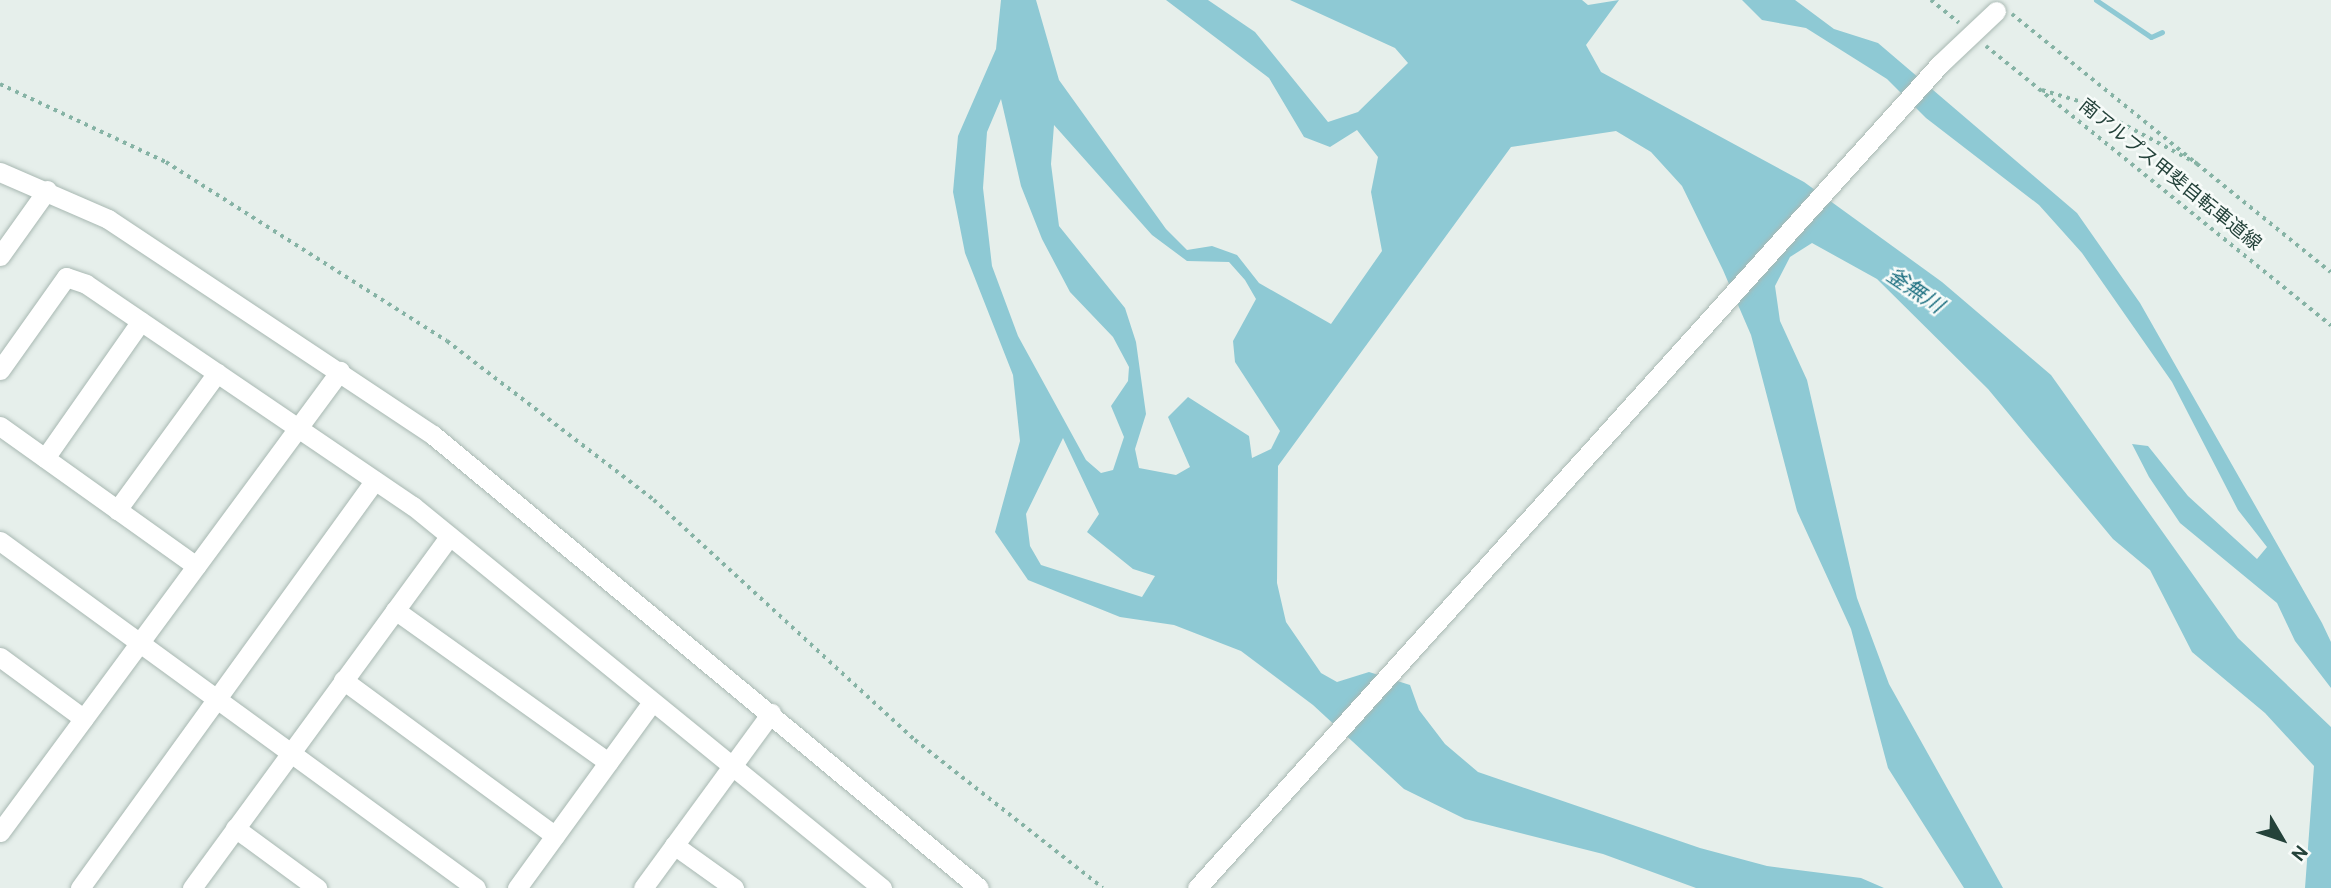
<!DOCTYPE html>
<meta charset="utf-8">
<style>
body{margin:0}
#map{position:relative;width:2331px;height:888px;overflow:hidden;background:#e6efeb;font-family:Overpass,"Noto Sans JP",sans-serif}
div>[style]{position:absolute}
.water>*{inset:0;background:#8ec9d4}
.stream>*{height:5px;margin:-2.5px;padding:0 2.5px;transform-origin:2.5px;border-radius:2.5px;background:#8ec9d4}
.path>*{height:3.5px;margin-top:-1.75px;transform-origin:0;background:repeating-linear-gradient(90deg,#86b3a5 0 3.5px,transparent 0 8.5px)}
.roads{filter:drop-shadow(0 0 2px #a8b8b2) drop-shadow(0 0 2px #a8b8b2)}
.minor>*{height:19px;margin:-9.5px;padding:0 9.5px;transform-origin:9.5px;border-radius:9.5px;background:#fff}
.bridges{filter:drop-shadow(0 0 2px #a8b8b2) drop-shadow(0 0 2px #a8b8b2)}
.minor-bridge>*{height:19px;margin:-9.5px;padding:0 9.5px;transform-origin:9.5px;border-radius:9.5px;background:#fff}
span{translate:-50% -50%;white-space:nowrap;text-align:center;line-height:1.15;-webkit-text-stroke:5px #f7fbf9;paint-order:stroke}
.street-label{font-size:19px;color:#24423a}
.water-label{font-size:21px;color:#1c6f80;font-style:italic}
.north{position:absolute;left:2247px;top:804px;width:70px;height:70px;-webkit-text-stroke:5px #f7fbf9;paint-order:stroke;rotate:129deg;font-size:19px;font-weight:700;line-height:28px;text-align:center;color:#24423a}
.north::after{content:'';display:block;margin:auto;width:24px;height:32px;background:#24423a;clip-path:polygon(50% 0,100% 100%,50% 72%,0 100%)}
</style>
<div id="map">
<div class="water">
<div style="clip-path:polygon(evenodd,1001px 0,1036px 0,1059px 80px,1166px 229px,1187px 250px,1212px 246px,1237px 255px,1259px 283px,1331px 324px,1382px 251px,1371px 192px,1378px 157px,1357px 130px,1330px 147px,1304px 137px,1269px 78px,1166px 0,1208px 0,1255px 32px,1328px 122px,1358px 112px,1408px 63px,1395px 48px,1290px 0,1582px 0,1588px 5px,1619px 0,1586px 45px,1601px 72px,1804px 182px,1942px 282px,2051px 375px,2238px 638px,2331px 727px,2331px 888px,2305px 888px,2314px 766px,2265px 713px,2192px 652px,2150px 570px,2113px 539px,1988px 389px,1877px 279px,1812px 243px,1790px 257px,1775px 286px,1780px 321px,1807px 380px,1857px 598px,1889px 684px,2003px 888px,1964px 888px,1888px 768px,1851px 629px,1797px 511px,1751px 335px,1723px 270px,1682px 186px,1651px 152px,1616px 131px,1511px 147px,1278px 466px,1277px 583px,1286px 622px,1321px 673px,1337px 682px,1369px 672px,1410px 685px,1419px 710px,1445px 744px,1478px 772px,1700px 848px,1767px 866px,1861px 878px,1884px 888px,1696px 888px,1603px 854px,1465px 819px,1404px 789px,1313px 705px,1241px 651px,1174px 625px,1120px 617px,1028px 580px,995px 532px,1020px 441px,1013px 375px,965px 253px,953px 192px,958px 136px,996px 49px,1001px 0,1001px 99px,1021px 186px,1042px 239px,1070px 292px,1113px 337px,1129px 367px,1128px 381px,1111px 406px,1124px 437px,1113px 470px,1101px 473px,1086px 460px,1018px 336px,992px 266px,983px 188px,987px 132px,1001px 99px,1001px 0,1054px 125px,1152px 235px,1187px 261px,1229px 262px,1245px 280px,1256px 299px,1233px 341px,1235px 362px,1280px 431px,1271px 449px,1252px 458px,1249px 436px,1188px 397px,1168px 417px,1190px 467px,1176px 475px,1139px 468px,1135px 449px,1146px 414px,1136px 342px,1125px 308px,1059px 226px,1051px 164px,1054px 125px,1001px 0,1063px 438px,1099px 514px,1087px 532px,1133px 569px,1155px 576px,1142px 597px,1041px 565px,1030px 546px,1026px 514px,1063px 438px)"></div>
<div style="clip-path:polygon(1742px 0,1795px 0,1834px 29px,1878px 43px,2077px 213px,2140px 303px,2322px 623px,2331px 642px,2331px 688px,2295px 641px,2277px 603px,2180px 523px,2149px 477px,2132px 444px,2148px 446px,2188px 496px,2257px 559px,2267px 547px,2238px 510px,2172px 382px,2082px 253px,2039px 205px,1926px 118px,1887px 79px,1806px 28px,1762px 20px)"></div>
</div>
<div class="stream">
<div style="left:2096px;top:0;width:66px;rotate:33.9deg"></div>
<div style="left:2151px;top:37px;width:12px;rotate:-24deg"></div>
</div>
<div class="path">
<div style="left:1931px;top:0;width:36px;rotate:39deg"></div>
<div style="left:2012px;top:14px;width:410px;rotate:39deg"></div>
<div style="left:1986px;top:46px;width:444px;rotate:39deg"></div>
<div style="left:0;top:84px;width:183px;rotate:25.2deg"></div>
<div style="left:166px;top:162px;width:333px;rotate:32.5deg"></div>
<div style="left:447px;top:341px;width:261px;rotate:37.5deg"></div>
<div style="left:654px;top:500px;width:355px;rotate:42.6deg"></div>
<div style="left:915px;top:740px;width:239px;rotate:38.2deg"></div>
<div style="left:2042px;top:90px;width:42px;rotate:16.7deg"></div>
<div style="left:2082px;top:102px;width:132px;rotate:28.1deg"></div>
</div>
<div class="roads">
<div class="minor">
<div style="left:0;top:172px;width:118px;rotate:23.5deg"></div>
<div style="left:108px;top:219px;width:390px;rotate:33.6deg"></div>
<div style="left:433px;top:435px;width:709px;rotate:39.68deg"></div>
<div style="left:0;top:256px;width:81px;rotate:-54.5deg"></div>
<div style="left:0;top:370px;width:114px;rotate:-54.6deg"></div>
<div style="left:66px;top:277px;width:21px;rotate:19deg"></div>
<div style="left:86px;top:284px;width:395px;rotate:34.2deg"></div>
<div style="left:413px;top:506px;width:605px;rotate:39.16deg"></div>
<div style="left:0;top:426px;width:241px;rotate:35.5deg"></div>
<div style="left:45px;top:458px;width:167px;rotate:-55deg"></div>
<div style="left:117px;top:510px;width:170px;rotate:-53.9deg"></div>
<div style="left:0;top:541px;width:589px;rotate:36.09deg"></div>
<div style="left:395px;top:610px;width:262px;rotate:35.5deg"></div>
<div style="left:0;top:657px;width:104px;rotate:36.4deg"></div>
<div style="left:343px;top:680px;width:263px;rotate:36.3deg"></div>
<div style="left:235px;top:828px;width:102px;rotate:36.2deg"></div>
<div style="left:0;top:832px;width:573px;rotate:-53.59deg"></div>
<div style="left:674px;top:845px;width:74px;rotate:35.6deg"></div>
<div style="left:80px;top:888px;width:503px;rotate:-54.13deg"></div>
<div style="left:192px;top:888px;width:436px;rotate:-53.8deg"></div>
<div style="left:517px;top:888px;width:230px;rotate:-54deg"></div>
<div style="left:643px;top:888px;width:217px;rotate:-53.8deg"></div>
</div>
</div>
<div class="bridges">
<div class="minor-bridge">
<div style="left:1197px;top:888px;width:1110px;rotate:-47.96deg"></div>
<div style="left:1940px;top:64px;width:77px;rotate:-43.4deg"></div>
</div>
</div>
<div class="street-label">
<span style="left:2169px;top:176px;rotate:39deg">南アルプス甲斐自転車道線</span>
</div>
<div class="water-label">
<span style="left:1914px;top:292px;rotate:34deg">釜無川</span>
</div>
<div class="north">N</div>
</div>
